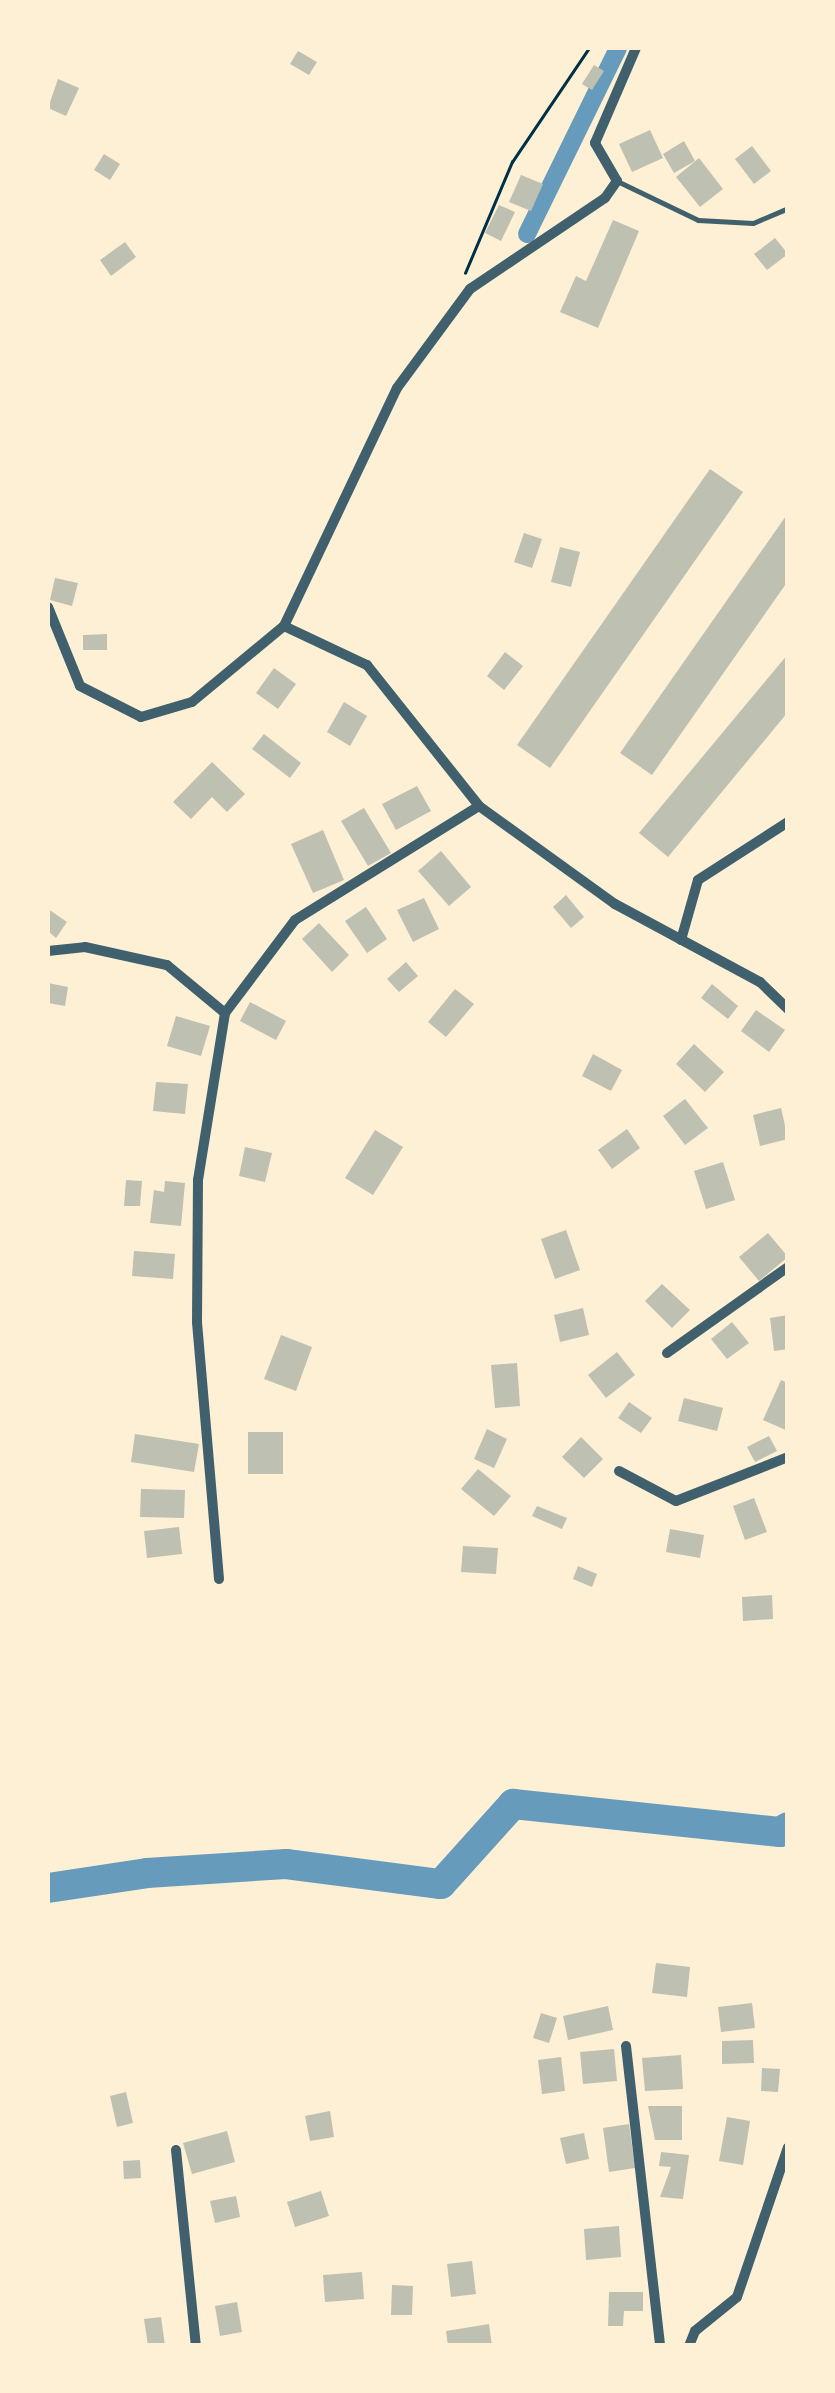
<!DOCTYPE html>
<style>
body{margin:0}
#map{position:relative;width:835px;height:2393px;overflow:hidden;background:#fdf0d5;font-family:Inter,sans-serif}
div>[style]{position:absolute}
.canal>*{height:18px;margin:-9px;padding:0 9px;transform-origin:9px;border-radius:9px;background:#669bbc}
.river>*{height:30px;margin:-15px;padding:0 15px;transform-origin:15px;border-radius:15px;background:#669bbc}
.building>*{inset:0;background:#bec0b2}
.path>*{height:2.5px;margin:-1.25px;padding:0 1.25px;transform-origin:1.25px;border-radius:1.25px;background:#003049}
.service>*{height:5px;margin:-2.5px;padding:0 2.5px;transform-origin:2.5px;border-radius:2.5px;background:#3f606c}
.minor>*{height:10px;margin:-5px;padding:0 5px;transform-origin:5px;border-radius:5px;background:#3f606c}
span{translate:-50% -50%;white-space:nowrap;text-align:center;line-height:1.15;-webkit-text-stroke:10px #fdf0d5;paint-order:stroke}
.frame{position:absolute;inset:0;border:50px solid #fdf0d5;pointer-events:none}
</style>
<div id="map">
<div class="canal">
<div style="left:527px;top:234px;width:207px;rotate:-63.9deg"></div>
</div>
<div class="river">
<div style="left:48px;top:1888px;width:100px;rotate:-8.6deg"></div>
<div style="left:147px;top:1873px;width:139px;rotate:-3.7deg"></div>
<div style="left:286px;top:1864px;width:156px;rotate:7.4deg"></div>
<div style="left:441px;top:1884px;width:108px;rotate:-48deg"></div>
<div style="left:513px;top:1804px;width:268px;rotate:6deg"></div>
<div style="left:780px;top:1832px;width:9px;rotate:-32deg"></div>
</div>
<div class="building">
<div style="clip-path:polygon(298px 51px,317px 62px,309px 75px,290px 64px)"></div>
<div style="clip-path:polygon(594px 65px,604px 71px,592px 90px,582px 84px)"></div>
<div style="clip-path:polygon(58px 79px,79px 88px,66px 116px,48px 108px)"></div>
<div style="clip-path:polygon(650px 130px,663px 158px,632px 172px,619px 144px)"></div>
<div style="clip-path:polygon(684px 141px,695px 161px,674px 173px,663px 154px)"></div>
<div style="clip-path:polygon(752px 146px,771px 171px,754px 184px,735px 159px)"></div>
<div style="clip-path:polygon(104px 154px,120px 164px,110px 180px,94px 170px)"></div>
<div style="clip-path:polygon(699px 158px,723px 189px,700px 207px,676px 177px)"></div>
<div style="clip-path:polygon(521px 175px,543px 184px,531px 211px,509px 202px)"></div>
<div style="clip-path:polygon(499px 205px,515px 212px,501px 241px,485px 233px)"></div>
<div style="clip-path:polygon(613px 220px,639px 231px,598px 328px,560px 312px,576px 276px,586px 281px)"></div>
<div style="clip-path:polygon(775px 238px,788px 254px,767px 270px,754px 254px)"></div>
<div style="clip-path:polygon(125px 242px,136px 257px,111px 276px,100px 260px)"></div>
<div style="clip-path:polygon(710px 469px,743px 492px,550px 768px,517px 745px)"></div>
<div style="clip-path:polygon(788px 513px,788px 581px,652px 775px,620px 753px)"></div>
<div style="clip-path:polygon(524px 533px,542px 539px,532px 568px,514px 562px)"></div>
<div style="clip-path:polygon(560px 547px,580px 552px,571px 587px,551px 582px)"></div>
<div style="clip-path:polygon(55px 578px,78px 583px,72px 606px,50px 600px)"></div>
<div style="clip-path:polygon(107px 634px,107px 650px,83px 650px,83px 635px)"></div>
<div style="clip-path:polygon(505px 652px,523px 666px,504px 690px,487px 676px)"></div>
<div style="clip-path:polygon(788px 654px,788px 712px,668px 857px,639px 833px)"></div>
<div style="clip-path:polygon(274px 668px,296px 684px,278px 709px,256px 693px)"></div>
<div style="clip-path:polygon(344px 702px,367px 716px,350px 746px,327px 732px)"></div>
<div style="clip-path:polygon(264px 734px,301px 763px,290px 778px,252px 749px)"></div>
<div style="clip-path:polygon(212px 762px,245px 794px,227px 812px,212px 797px,191px 819px,173px 802px)"></div>
<div style="clip-path:polygon(417px 786px,431px 811px,396px 830px,382px 804px)"></div>
<div style="clip-path:polygon(364px 808px,391px 853px,368px 866px,341px 821px)"></div>
<div style="clip-path:polygon(323px 830px,344px 880px,313px 893px,291px 844px)"></div>
<div style="clip-path:polygon(441px 851px,471px 887px,449px 906px,418px 871px)"></div>
<div style="clip-path:polygon(566px 895px,584px 917px,571px 928px,553px 907px)"></div>
<div style="clip-path:polygon(424px 898px,439px 929px,413px 942px,397px 910px)"></div>
<div style="clip-path:polygon(366px 907px,387px 939px,367px 953px,345px 921px)"></div>
<div style="clip-path:polygon(48px 909px,67px 922px,56px 938px,48px 931px)"></div>
<div style="clip-path:polygon(319px 923px,349px 955px,332px 972px,302px 939px)"></div>
<div style="clip-path:polygon(406px 962px,418px 976px,399px 992px,387px 979px)"></div>
<div style="clip-path:polygon(48px 983px,68px 987px,65px 1006px,48px 1003px)"></div>
<div style="clip-path:polygon(712px 984px,738px 1006px,728px 1019px,701px 998px)"></div>
<div style="clip-path:polygon(455px 989px,474px 1004px,446px 1037px,428px 1022px)"></div>
<div style="clip-path:polygon(250px 1002px,286px 1021px,276px 1040px,240px 1021px)"></div>
<div style="clip-path:polygon(756px 1010px,785px 1030px,769px 1052px,741px 1031px)"></div>
<div style="clip-path:polygon(176px 1016px,210px 1026px,201px 1056px,167px 1046px)"></div>
<div style="clip-path:polygon(694px 1044px,724px 1072px,705px 1092px,676px 1064px)"></div>
<div style="clip-path:polygon(593px 1054px,622px 1070px,611px 1091px,582px 1076px)"></div>
<div style="clip-path:polygon(156px 1082px,188px 1084px,185px 1114px,153px 1111px)"></div>
<div style="clip-path:polygon(685px 1099px,708px 1128px,685px 1145px,663px 1116px)"></div>
<div style="clip-path:polygon(781px 1108px,788px 1139px,760px 1146px,753px 1115px)"></div>
<div style="clip-path:polygon(627px 1129px,640px 1148px,612px 1169px,598px 1150px)"></div>
<div style="clip-path:polygon(375px 1130px,403px 1147px,373px 1195px,345px 1178px)"></div>
<div style="clip-path:polygon(245px 1147px,272px 1153px,265px 1182px,239px 1176px)"></div>
<div style="clip-path:polygon(723px 1162px,735px 1200px,706px 1209px,694px 1171px)"></div>
<div style="clip-path:polygon(126px 1180px,142px 1181px,140px 1206px,124px 1206px)"></div>
<div style="clip-path:polygon(165px 1181px,185px 1183px,181px 1226px,150px 1223px,154px 1190px,164px 1192px)"></div>
<div style="clip-path:polygon(566px 1230px,580px 1270px,555px 1279px,541px 1239px)"></div>
<div style="clip-path:polygon(768px 1233px,788px 1257px,759px 1281px,739px 1257px)"></div>
<div style="clip-path:polygon(134px 1251px,175px 1254px,173px 1279px,132px 1276px)"></div>
<div style="clip-path:polygon(662px 1284px,690px 1310px,672px 1328px,645px 1301px)"></div>
<div style="clip-path:polygon(583px 1308px,589px 1335px,560px 1342px,554px 1315px)"></div>
<div style="clip-path:polygon(788px 1315px,788px 1349px,774px 1351px,770px 1318px)"></div>
<div style="clip-path:polygon(732px 1322px,749px 1343px,727px 1359px,711px 1339px)"></div>
<div style="clip-path:polygon(281px 1335px,312px 1347px,296px 1391px,264px 1379px)"></div>
<div style="clip-path:polygon(617px 1352px,635px 1375px,606px 1398px,588px 1375px)"></div>
<div style="clip-path:polygon(517px 1363px,520px 1406px,495px 1408px,491px 1365px)"></div>
<div style="clip-path:polygon(781px 1380px,788px 1383px,788px 1431px,763px 1420px)"></div>
<div style="clip-path:polygon(684px 1398px,723px 1408px,717px 1431px,678px 1421px)"></div>
<div style="clip-path:polygon(629px 1402px,652px 1418px,641px 1433px,618px 1418px)"></div>
<div style="clip-path:polygon(487px 1429px,507px 1439px,494px 1468px,474px 1459px)"></div>
<div style="clip-path:polygon(248px 1432px,283px 1432px,283px 1474px,248px 1474px)"></div>
<div style="clip-path:polygon(135px 1434px,199px 1444px,194px 1472px,131px 1462px)"></div>
<div style="clip-path:polygon(769px 1436px,777px 1451px,755px 1462px,747px 1447px)"></div>
<div style="clip-path:polygon(581px 1437px,603px 1459px,584px 1478px,562px 1457px)"></div>
<div style="clip-path:polygon(478px 1469px,511px 1496px,494px 1516px,461px 1489px)"></div>
<div style="clip-path:polygon(141px 1489px,185px 1490px,184px 1518px,140px 1517px)"></div>
<div style="clip-path:polygon(754px 1498px,767px 1532px,745px 1540px,733px 1506px)"></div>
<div style="clip-path:polygon(537px 1506px,567px 1518px,562px 1529px,532px 1516px)"></div>
<div style="clip-path:polygon(179px 1527px,182px 1554px,147px 1558px,144px 1531px)"></div>
<div style="clip-path:polygon(670px 1529px,704px 1535px,700px 1558px,666px 1552px)"></div>
<div style="clip-path:polygon(463px 1546px,498px 1548px,496px 1574px,461px 1572px)"></div>
<div style="clip-path:polygon(578px 1566px,597px 1574px,592px 1587px,573px 1579px)"></div>
<div style="clip-path:polygon(772px 1595px,773px 1619px,743px 1621px,742px 1597px)"></div>
<div style="clip-path:polygon(656px 1963px,690px 1967px,687px 1997px,652px 1993px)"></div>
<div style="clip-path:polygon(752px 2003px,755px 2028px,721px 2032px,718px 2007px)"></div>
<div style="clip-path:polygon(608px 2006px,613px 2030px,568px 2040px,563px 2016px)"></div>
<div style="clip-path:polygon(541px 2013px,557px 2018px,549px 2043px,533px 2038px)"></div>
<div style="clip-path:polygon(753px 2040px,754px 2063px,722px 2064px,722px 2041px)"></div>
<div style="clip-path:polygon(614px 2049px,617px 2081px,583px 2084px,580px 2052px)"></div>
<div style="clip-path:polygon(681px 2055px,683px 2089px,645px 2091px,642px 2058px)"></div>
<div style="clip-path:polygon(561px 2057px,565px 2091px,542px 2094px,538px 2060px)"></div>
<div style="clip-path:polygon(762px 2068px,780px 2069px,778px 2092px,761px 2091px)"></div>
<div style="clip-path:polygon(126px 2092px,133px 2123px,117px 2127px,110px 2096px)"></div>
<div style="clip-path:polygon(648px 2106px,682px 2106px,682px 2140px,655px 2140px)"></div>
<div style="clip-path:polygon(330px 2111px,334px 2137px,310px 2141px,305px 2116px)"></div>
<div style="clip-path:polygon(727px 2117px,750px 2121px,743px 2165px,719px 2161px)"></div>
<div style="clip-path:polygon(629px 2124px,635px 2168px,609px 2172px,603px 2128px)"></div>
<div style="clip-path:polygon(227px 2131px,235px 2162px,192px 2174px,183px 2143px)"></div>
<div style="clip-path:polygon(584px 2133px,589px 2159px,566px 2164px,560px 2138px)"></div>
<div style="clip-path:polygon(661px 2152px,689px 2155px,683px 2199px,660px 2197px,671px 2167px,659px 2166px)"></div>
<div style="clip-path:polygon(140px 2160px,141px 2178px,124px 2179px,123px 2161px)"></div>
<div style="clip-path:polygon(321px 2191px,329px 2216px,295px 2227px,287px 2202px)"></div>
<div style="clip-path:polygon(236px 2196px,240px 2217px,215px 2223px,210px 2201px)"></div>
<div style="clip-path:polygon(619px 2226px,621px 2257px,586px 2260px,584px 2229px)"></div>
<div style="clip-path:polygon(472px 2261px,476px 2294px,451px 2297px,447px 2264px)"></div>
<div style="clip-path:polygon(362px 2272px,364px 2299px,325px 2302px,323px 2275px)"></div>
<div style="clip-path:polygon(392px 2285px,413px 2286px,412px 2315px,391px 2315px)"></div>
<div style="clip-path:polygon(609px 2292px,643px 2292px,643px 2311px,624px 2311px,623px 2326px,608px 2326px)"></div>
<div style="clip-path:polygon(237px 2302px,242px 2332px,220px 2336px,215px 2306px)"></div>
<div style="clip-path:polygon(161px 2317px,165px 2346px,148px 2346px,144px 2319px)"></div>
<div style="clip-path:polygon(489px 2324px,492px 2346px,448px 2346px,446px 2331px)"></div>
</div>
<div class="path">
<div style="left:465px;top:273px;width:121px;rotate:-67.1deg"></div>
<div style="left:512px;top:162px;width:138px;rotate:-56deg"></div>
</div>
<div class="service">
<div style="left:617px;top:181px;width:90px;rotate:25.7deg"></div>
<div style="left:698px;top:220px;width:55px;rotate:3.1deg"></div>
<div style="left:753px;top:223px;width:38px;rotate:-23deg"></div>
</div>
<div class="minor">
<div style="left:48px;top:607px;width:85px;rotate:67.9deg"></div>
<div style="left:80px;top:686px;width:68px;rotate:26.9deg"></div>
<div style="left:141px;top:717px;width:53px;rotate:-16.4deg"></div>
<div style="left:192px;top:702px;width:119px;rotate:-39.6deg"></div>
<div style="left:284px;top:626px;width:263px;rotate:-64.6deg"></div>
<div style="left:397px;top:388px;width:123px;rotate:-53.6deg"></div>
<div style="left:470px;top:289px;width:163px;rotate:-34deg"></div>
<div style="left:605px;top:198px;width:21px;rotate:-55deg"></div>
<div style="left:617px;top:181px;width:44px;rotate:-120.1deg"></div>
<div style="left:595px;top:143px;width:103px;rotate:-66.7deg"></div>
<div style="left:284px;top:626px;width:92px;rotate:25.2deg"></div>
<div style="left:367px;top:665px;width:180px;rotate:51.5deg"></div>
<div style="left:479px;top:806px;width:168px;rotate:35.8deg"></div>
<div style="left:615px;top:904px;width:165px;rotate:28.3deg"></div>
<div style="left:760px;top:982px;width:39px;rotate:44deg"></div>
<div style="left:681px;top:940px;width:62px;rotate:-74.2deg"></div>
<div style="left:698px;top:880px;width:107px;rotate:-32.8deg"></div>
<div style="left:48px;top:951px;width:37px;rotate:-6deg"></div>
<div style="left:85px;top:947px;width:84px;rotate:12.4deg"></div>
<div style="left:167px;top:965px;width:75px;rotate:39.6deg"></div>
<div style="left:667px;top:1353px;width:148px;rotate:-35.4deg"></div>
<div style="left:619px;top:1471px;width:64px;rotate:27.8deg"></div>
<div style="left:676px;top:1501px;width:120px;rotate:-21.4deg"></div>
<div style="left:219px;top:1579px;width:258px;rotate:-94.9deg"></div>
<div style="left:197px;top:1322px;width:142px;rotate:-89.6deg"></div>
<div style="left:198px;top:1180px;width:169px;rotate:-80.8deg"></div>
<div style="left:225px;top:1013px;width:116px;rotate:-53deg"></div>
<div style="left:295px;top:920px;width:216px;rotate:-31.8deg"></div>
<div style="left:626px;top:2046px;width:302px;rotate:83.5deg"></div>
<div style="left:176px;top:2150px;width:197px;rotate:84.2deg"></div>
<div style="left:689px;top:2346px;width:16px;rotate:-68deg"></div>
<div style="left:695px;top:2331px;width:54px;rotate:-39deg"></div>
<div style="left:737px;top:2297px;width:158px;rotate:-71.2deg"></div>
</div>
<div class="frame"></div>
</div>
